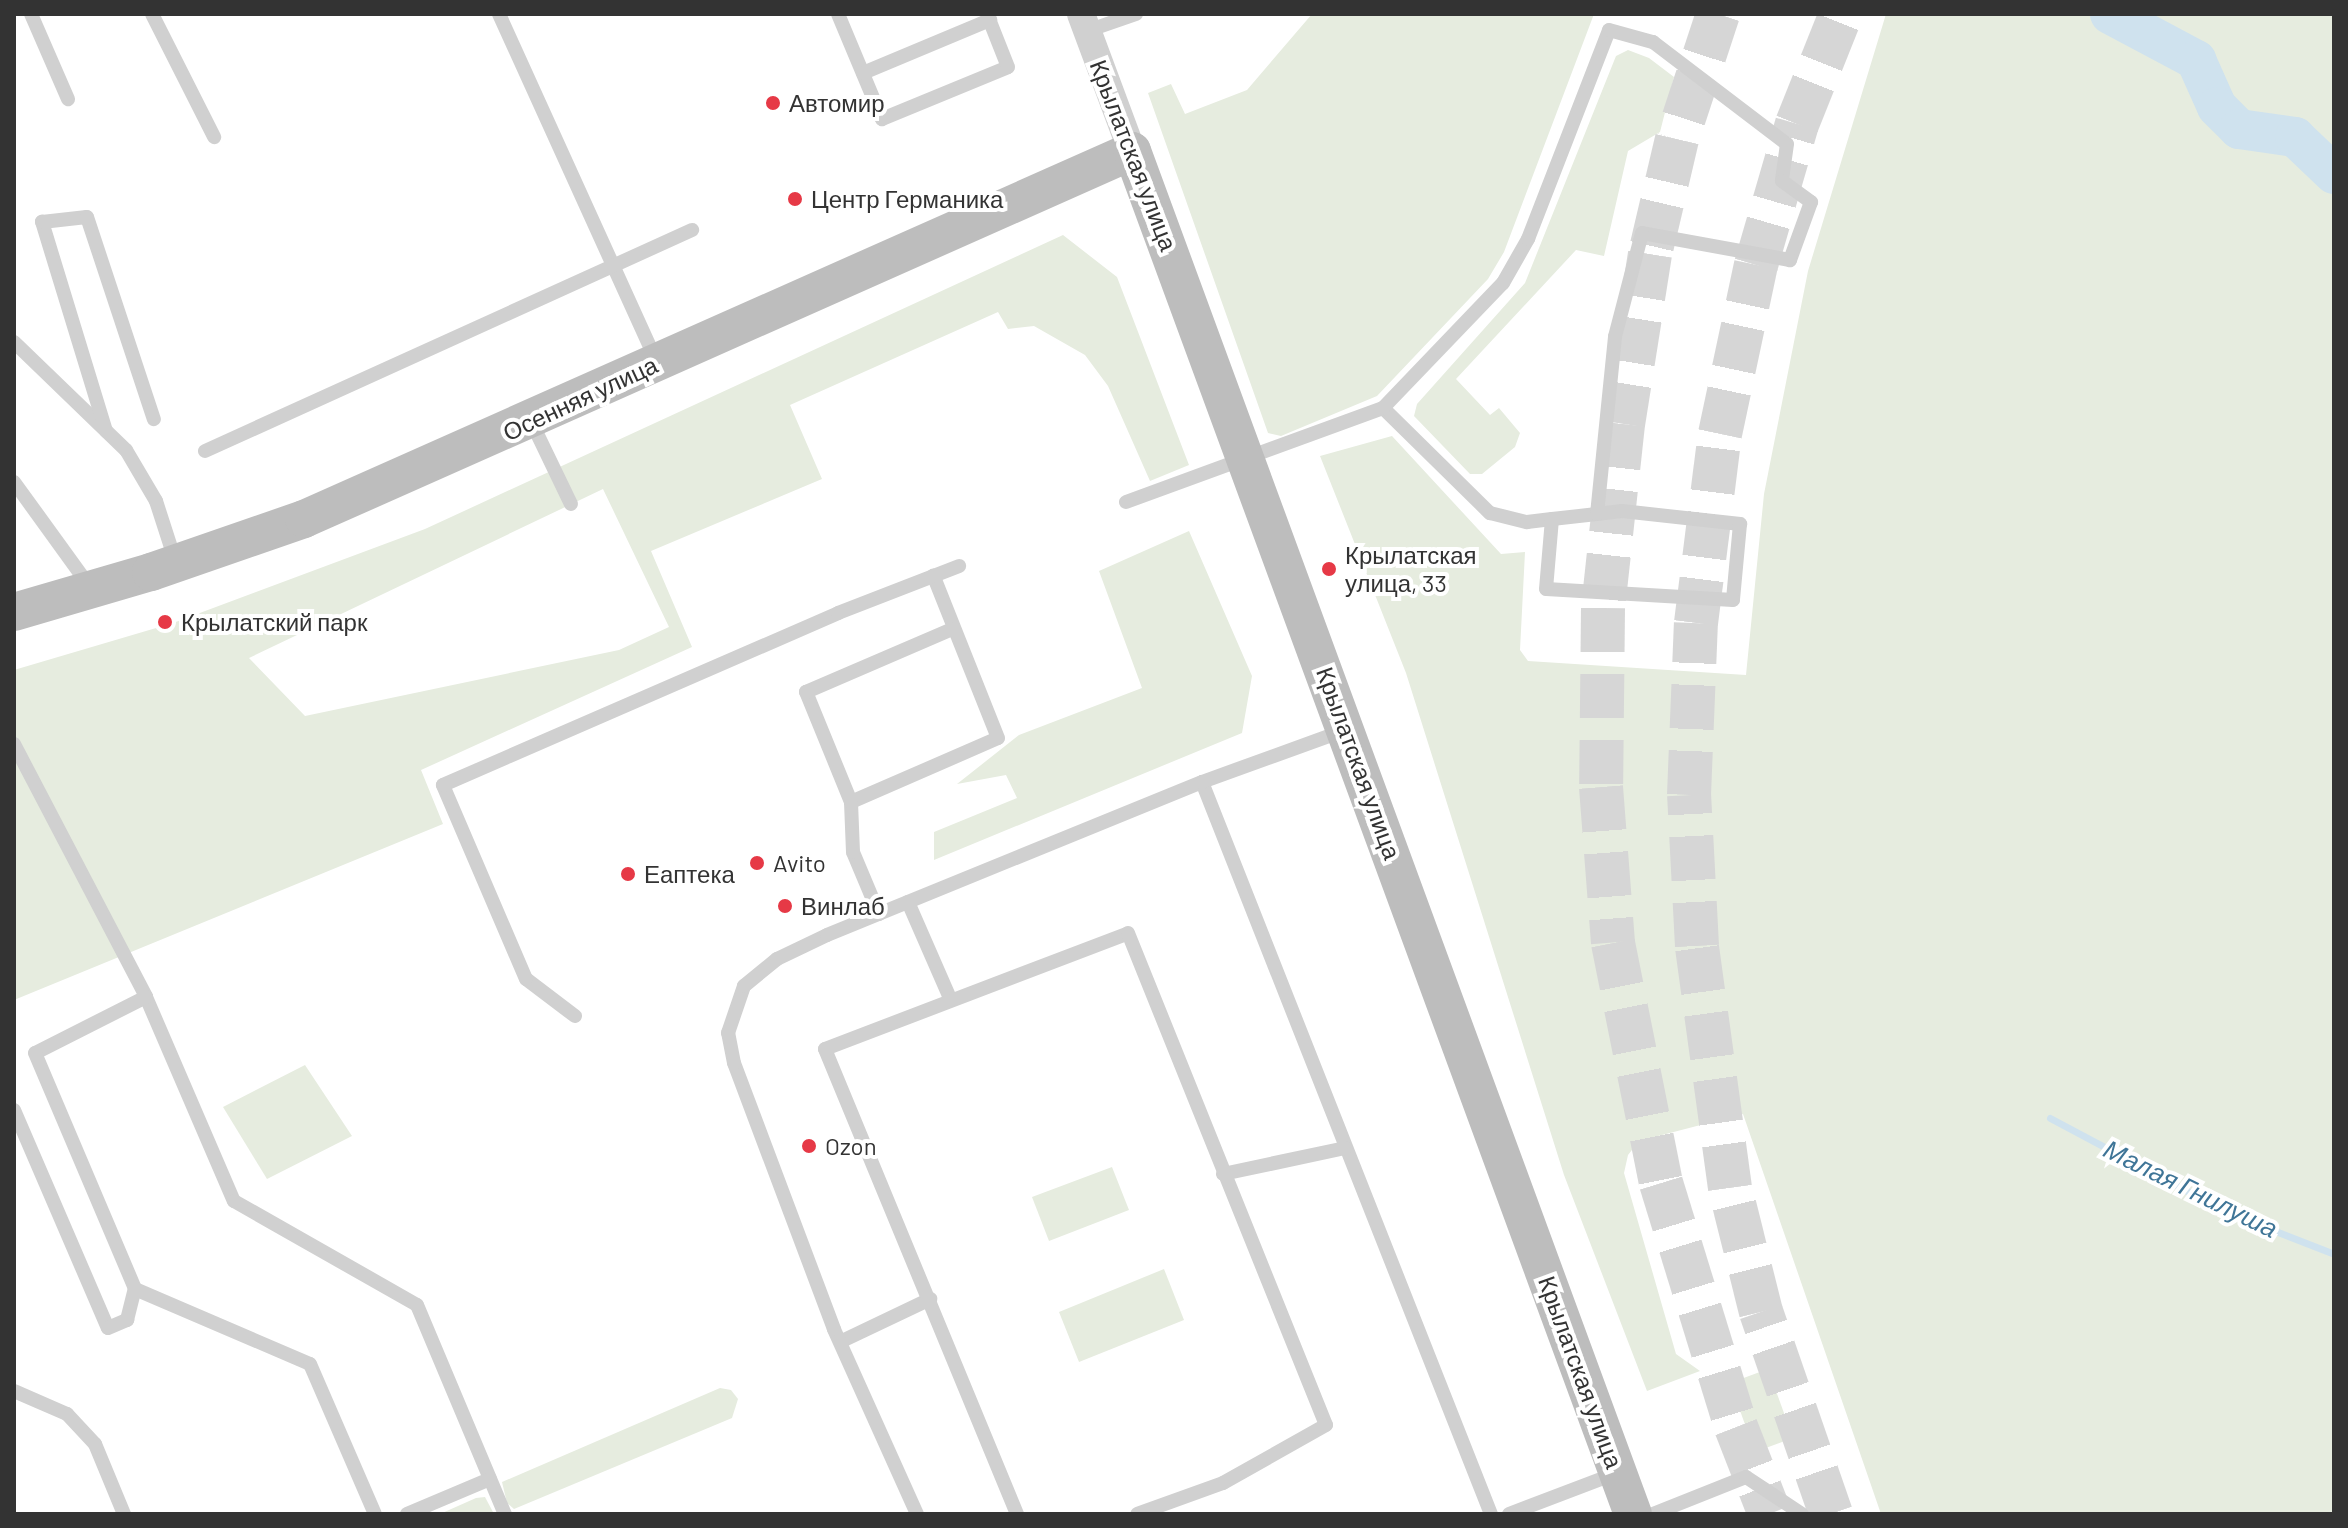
<!DOCTYPE html>
<meta charset="utf-8">
<style>
body{margin:0}
#map{position:relative;width:2348px;height:1528px;overflow:hidden;background:#fff;font-family:Barlow,sans-serif}
div>[style]{position:absolute}
.green>*{inset:0;background:#e6ecdf}
.stream>*{height:7px;margin:-3.5px;padding:0 3.5px;transform-origin:3.5px;border-radius:3.5px;background:#cfe2ee}
.river>*{height:40px;margin:-20px;padding:0 20px;transform-origin:20px;border-radius:20px;background:#cfe2ee}
.primary-tunnel>*{height:44px;margin-top:-22px;transform-origin:0;background:repeating-linear-gradient(90deg,#d6d6d6 0 44px,transparent 0 66px)}
.service>*{height:14px;margin:-7px;padding:0 7px;transform-origin:7px;border-radius:7px;background:#d0d0d0}
.minor>*{height:28px;margin:-14px;padding:0 14px;transform-origin:14px;border-radius:14px;background:#d0d0d0}
.secondary>*{height:38px;margin:-19px;padding:0 19px;transform-origin:19px;border-radius:19px;background:#bdbdbd}
.dots>*{width:22px;height:22px;translate:-50% -50%;box-sizing:border-box;border:4px solid #fff;border-radius:50%}
span{translate:-50% -50%;white-space:nowrap;text-align:center;line-height:1.15;-webkit-text-stroke:8px #fff;paint-order:stroke}
.poi-label{font-size:24px;color:#333}
.left{translate:0 -50%;text-align:left}
.street-label{font-size:24px;color:#333}
.water-label{font-size:26px;color:#3f7597;font-style:italic}
.frame{position:absolute;inset:0;border:16px solid #333;pointer-events:none}
</style>
<div id="map">
<div class="green">
<div style="clip-path:polygon(1312px 14px,1594px 14px,1504px 252px,1488px 279px,1377px 396px,1281px 436px,1268px 433px,1148px 93px,1171px 84px,1185px 114px,1247px 90px)"></div>
<div style="clip-path:polygon(1886px 14px,2334px 14px,2334px 1514px,1881px 1514px,1743px 1114px,1639px 1141px,1628px 1155px,1624px 1173px,1676px 1354px,1700px 1371px,1647px 1391px,1564px 1175px,1406px 673px,1320px 456px,1392px 436px,1501px 554px,1525px 552px,1520px 650px,1528px 661px,1746px 675px,1764px 494px,1808px 271px)"></div>
<div style="clip-path:polygon(1628px 50px,1649px 58px,1674px 77px,1660px 132px,1628px 151px,1604px 256px,1576px 250px,1456px 379px,1490px 415px,1499px 408px,1520px 433px,1515px 447px,1482px 474px,1470px 474px,1414px 416px,1417px 404px,1525px 283px,1616px 56px)"></div>
<div style="clip-path:polygon(evenodd,1063px 235px,1117px 277px,1189px 465px,1150px 481px,1108px 386px,1085px 355px,1034px 326px,1008px 329px,998px 312px,790px 405px,822px 479px,651px 551px,692px 647px,421px 770px,443px 824px,14px 1000px,14px 670px,173px 623px,425px 529px,1063px 235px,603px 489px,669px 627px,619px 650px,305px 716px,249px 658px,603px 489px)"></div>
<div style="clip-path:polygon(1189px 531px,1252px 676px,1242px 733px,934px 860px,934px 832px,1017px 798px,1006px 775px,957px 784px,1019px 735px,1142px 688px,1099px 571px)"></div>
<div style="clip-path:polygon(305px 1065px,352px 1136px,267px 1179px,223px 1107px)"></div>
<div style="clip-path:polygon(1112px 1167px,1129px 1210px,1049px 1241px,1032px 1197px)"></div>
<div style="clip-path:polygon(1164px 1269px,1184px 1320px,1079px 1362px,1059px 1312px)"></div>
<div style="clip-path:polygon(1768px 1369px,1793px 1438px,1755px 1452px,1730px 1383px)"></div>
<div style="clip-path:polygon(720px 1388px,731px 1390px,738px 1399px,732px 1418px,514px 1509px,507px 1503px,502px 1482px)"></div>
<div style="clip-path:polygon(485px 1497px,494px 1514px,440px 1514px,476px 1498px)"></div>
</div>
<div class="stream">
<div style="left:2050px;top:1118px;width:203px;rotate:28deg"></div>
<div style="left:2229px;top:1213px;width:113px;rotate:21.3deg"></div>
</div>
<div class="river">
<div style="left:2110px;top:14px;width:98px;rotate:28.1deg"></div>
<div style="left:2196px;top:60px;width:51px;rotate:65.9deg"></div>
<div style="left:2217px;top:107px;width:31px;rotate:45deg"></div>
<div style="left:2239px;top:129px;width:57px;rotate:8.1deg"></div>
<div style="left:2295px;top:137px;width:54px;rotate:43.5deg"></div>
</div>
<div class="primary-tunnel">
<div style="left:1718px;top:14px;width:132px;rotate:108.2deg"></div>
<div style="left:1677px;top:139px;width:118px;rotate:103.2deg"></div>
<div style="left:1650px;top:254px;width:172px;rotate:99deg"></div>
<div style="left:1623px;top:424px;width:185px;rotate:96.2deg"></div>
<div style="left:1603px;top:608px;width:179px;rotate:90.6deg"></div>
<div style="left:1601px;top:787px;width:156px;rotate:85.6deg"></div>
<div style="left:1613px;top:943px;width:245px;rotate:78.7deg"></div>
<div style="left:1661px;top:1183px;width:255px;rotate:72.9deg"></div>
<div style="left:1736px;top:1427px;width:93px;rotate:68.7deg"></div>
<div style="left:1831px;top:1514px;width:214px;rotate:-109.1deg"></div>
<div style="left:1761px;top:1312px;width:128px;rotate:-104deg"></div>
<div style="left:1730px;top:1188px;width:244px;rotate:-97.8deg"></div>
<div style="left:1697px;top:946px;width:151px;rotate:-93deg"></div>
<div style="left:1689px;top:795px;width:172px;rotate:-87.7deg"></div>
<div style="left:1696px;top:623px;width:191px;rotate:-82.8deg"></div>
<div style="left:1720px;top:434px;width:173px;rotate:-78deg"></div>
<div style="left:1756px;top:265px;width:147px;rotate:-73.8deg"></div>
<div style="left:1797px;top:124px;width:118px;rotate:-68.2deg"></div>
</div>
<div class="service">
<div style="left:31px;top:14px;width:93px;rotate:66.5deg"></div>
<div style="left:152px;top:14px;width:138px;rotate:63.2deg"></div>
<div style="left:499px;top:14px;width:382px;rotate:65.6deg"></div>
<div style="left:838px;top:14px;width:114px;rotate:67.3deg"></div>
<div style="left:882px;top:119px;width:136px;rotate:-22.4deg"></div>
<div style="left:1008px;top:67px;width:57px;rotate:-111.6deg"></div>
<div style="left:1087px;top:31px;width:52px;rotate:-19.1deg"></div>
<div style="left:863px;top:73px;width:138px;rotate:-22.7deg"></div>
<div style="left:14px;top:342px;width:156px;rotate:44deg"></div>
<div style="left:126px;top:450px;width:59px;rotate:59.5deg"></div>
<div style="left:156px;top:501px;width:65px;rotate:72.1deg"></div>
<div style="left:1383px;top:408px;width:150px;rotate:44.5deg"></div>
<div style="left:1490px;top:513px;width:38px;rotate:14deg"></div>
<div style="left:1527px;top:522px;width:25px;rotate:-7deg"></div>
<div style="left:1552px;top:519px;width:45px;rotate:-6.3deg"></div>
<div style="left:1597px;top:514px;width:25px;rotate:-7deg"></div>
<div style="left:1622px;top:511px;width:119px;rotate:6.3deg"></div>
<div style="left:1740px;top:524px;width:76px;rotate:95.3deg"></div>
<div style="left:1733px;top:600px;width:187px;rotate:-176.6deg"></div>
<div style="left:1546px;top:589px;width:70px;rotate:-85.1deg"></div>
<div style="left:531px;top:421px;width:92px;rotate:64.3deg"></div>
<div style="left:106px;top:431px;width:219px;rotate:-107deg"></div>
<div style="left:42px;top:222px;width:45px;rotate:-6.3deg"></div>
<div style="left:87px;top:217px;width:213px;rotate:71.7deg"></div>
<div style="left:205px;top:451px;width:535px;rotate:-24.41deg"></div>
<div style="left:14px;top:482px;width:130px;rotate:54.1deg"></div>
<div style="left:1126px;top:502px;width:274px;rotate:-20.1deg"></div>
<div style="left:1383px;top:408px;width:173px;rotate:-46.2deg"></div>
<div style="left:1503px;top:283px;width:51px;rotate:-60.4deg"></div>
<div style="left:1528px;top:239px;width:224px;rotate:-68.8deg"></div>
<div style="left:1609px;top:30px;width:46px;rotate:15.3deg"></div>
<div style="left:1653px;top:42px;width:168px;rotate:37.3deg"></div>
<div style="left:1787px;top:144px;width:37px;rotate:98deg"></div>
<div style="left:1782px;top:181px;width:36px;rotate:36deg"></div>
<div style="left:1811px;top:202px;width:62px;rotate:109.9deg"></div>
<div style="left:1790px;top:260px;width:150px;rotate:-169.7deg"></div>
<div style="left:1642px;top:233px;width:107px;rotate:104.6deg"></div>
<div style="left:1615px;top:337px;width:178px;rotate:95.8deg"></div>
<div style="left:14px;top:744px;width:285px;rotate:62.4deg"></div>
<div style="left:146px;top:997px;width:222px;rotate:66.7deg"></div>
<div style="left:234px;top:1201px;width:210px;rotate:29.6deg"></div>
<div style="left:417px;top:1305px;width:227px;rotate:67.2deg"></div>
<div style="left:1202px;top:782px;width:787px;rotate:68.46deg"></div>
<div style="left:851px;top:802px;width:160px;rotate:-23.5deg"></div>
<div style="left:998px;top:738px;width:175px;rotate:-111.7deg"></div>
<div style="left:908px;top:902px;width:105px;rotate:66.4deg"></div>
<div style="left:879px;top:914px;width:67px;rotate:-112.8deg"></div>
<div style="left:853px;top:852px;width:50px;rotate:-92.3deg"></div>
<div style="left:851px;top:802px;width:119px;rotate:-112.2deg"></div>
<div style="left:806px;top:692px;width:159px;rotate:-23.3deg"></div>
<div style="left:146px;top:997px;width:124px;rotate:153.2deg"></div>
<div style="left:35px;top:1053px;width:256px;rotate:67deg"></div>
<div style="left:135px;top:1289px;width:190px;rotate:23.2deg"></div>
<div style="left:310px;top:1364px;width:163px;rotate:66.6deg"></div>
<div style="left:575px;top:1016px;width:61px;rotate:-142.9deg"></div>
<div style="left:526px;top:979px;width:211px;rotate:-113.2deg"></div>
<div style="left:443px;top:785px;width:431px;rotate:-23.5deg"></div>
<div style="left:838px;top:613px;width:130px;rotate:-21.2deg"></div>
<div style="left:14px;top:1110px;width:237px;rotate:66.7deg"></div>
<div style="left:108px;top:1328px;width:21px;rotate:-23deg"></div>
<div style="left:127px;top:1320px;width:32px;rotate:-76deg"></div>
<div style="left:1223px;top:1174px;width:125px;rotate:-12deg"></div>
<div style="left:842px;top:1341px;width:98px;rotate:-25.5deg"></div>
<div style="left:14px;top:1391px;width:58px;rotate:23.5deg"></div>
<div style="left:67px;top:1414px;width:41px;rotate:47deg"></div>
<div style="left:95px;top:1444px;width:76px;rotate:67.5deg"></div>
<div style="left:407px;top:1514px;width:90px;rotate:-22.9deg"></div>
<div style="left:917px;top:1514px;width:203px;rotate:-114.2deg"></div>
<div style="left:834px;top:1329px;width:284px;rotate:-110.6deg"></div>
<div style="left:734px;top:1063px;width:31px;rotate:-101deg"></div>
<div style="left:728px;top:1033px;width:50px;rotate:-71.2deg"></div>
<div style="left:744px;top:986px;width:43px;rotate:-39.3deg"></div>
<div style="left:777px;top:959px;width:55px;rotate:-25.6deg"></div>
<div style="left:827px;top:935px;width:405px;rotate:-22.2deg"></div>
<div style="left:1202px;top:782px;width:150px;rotate:-19.9deg"></div>
<div style="left:1017px;top:1514px;width:503px;rotate:-112.44deg"></div>
<div style="left:825px;top:1049px;width:324px;rotate:-20.9deg"></div>
<div style="left:1128px;top:933px;width:530px;rotate:68.08deg"></div>
<div style="left:1326px;top:1425px;width:118px;rotate:150.6deg"></div>
<div style="left:1223px;top:1483px;width:91px;rotate:160.2deg"></div>
<div style="left:1509px;top:1514px;width:116px;rotate:-20.8deg"></div>
<div style="left:1653px;top:1514px;width:100px;rotate:-21.7deg"></div>
<div style="left:1746px;top:1477px;width:67px;rotate:33.5deg"></div>
</div>
<div class="minor">
<div style="left:1081px;top:14px;width:146px;rotate:69.6deg"></div>
</div>
<div class="secondary">
<div style="left:14px;top:612px;width:143px;rotate:-16.3deg"></div>
<div style="left:151px;top:572px;width:162px;rotate:-19.1deg"></div>
<div style="left:304px;top:519px;width:906px;rotate:-23.96deg"></div>
<div style="left:1132px;top:151px;width:1452px;rotate:69.82deg"></div>
</div>
<div class="dots">
<div style="left:773px;top:103px;background:#e63946"></div>
<div style="left:795px;top:199px;background:#e63946"></div>
<div style="left:1329px;top:569px;background:#e63946"></div>
<div style="left:165px;top:622px;background:#e63946"></div>
<div style="left:757px;top:863px;background:#e63946"></div>
<div style="left:628px;top:874px;background:#e63946"></div>
<div style="left:785px;top:906px;background:#e63946"></div>
<div style="left:809px;top:1146px;background:#e63946"></div>
</div>
<div class="poi-label">
<span class="left" style="left:789px;top:103px">Автомир</span>
<span class="left" style="left:811px;top:199px">Центр Германика</span>
<span class="left" style="left:1345px;top:569px">Крылатская<br>улица, 33</span>
<span class="left" style="left:181px;top:622px">Крылатский парк</span>
<span class="left" style="left:773px;top:863px">Avito</span>
<span class="left" style="left:644px;top:874px">Еаптека</span>
<span class="left" style="left:801px;top:906px">Винлаб</span>
<span class="left" style="left:825px;top:1146px">Ozon</span>
</div>
<div class="street-label">
<span style="left:1134px;top:155px;rotate:69deg">Крылатская улица</span>
<span style="left:580px;top:398px;rotate:-25deg">Осенняя улица</span>
<span style="left:1359px;top:763px;rotate:70deg">Крылатская улица</span>
<span style="left:1581px;top:1372px;rotate:70deg">Крылатская улица</span>
</div>
<div class="water-label">
<span style="left:2191px;top:1188px;rotate:26deg">Малая Гнилуша</span>
</div>
<div class="frame"></div>
</div>
